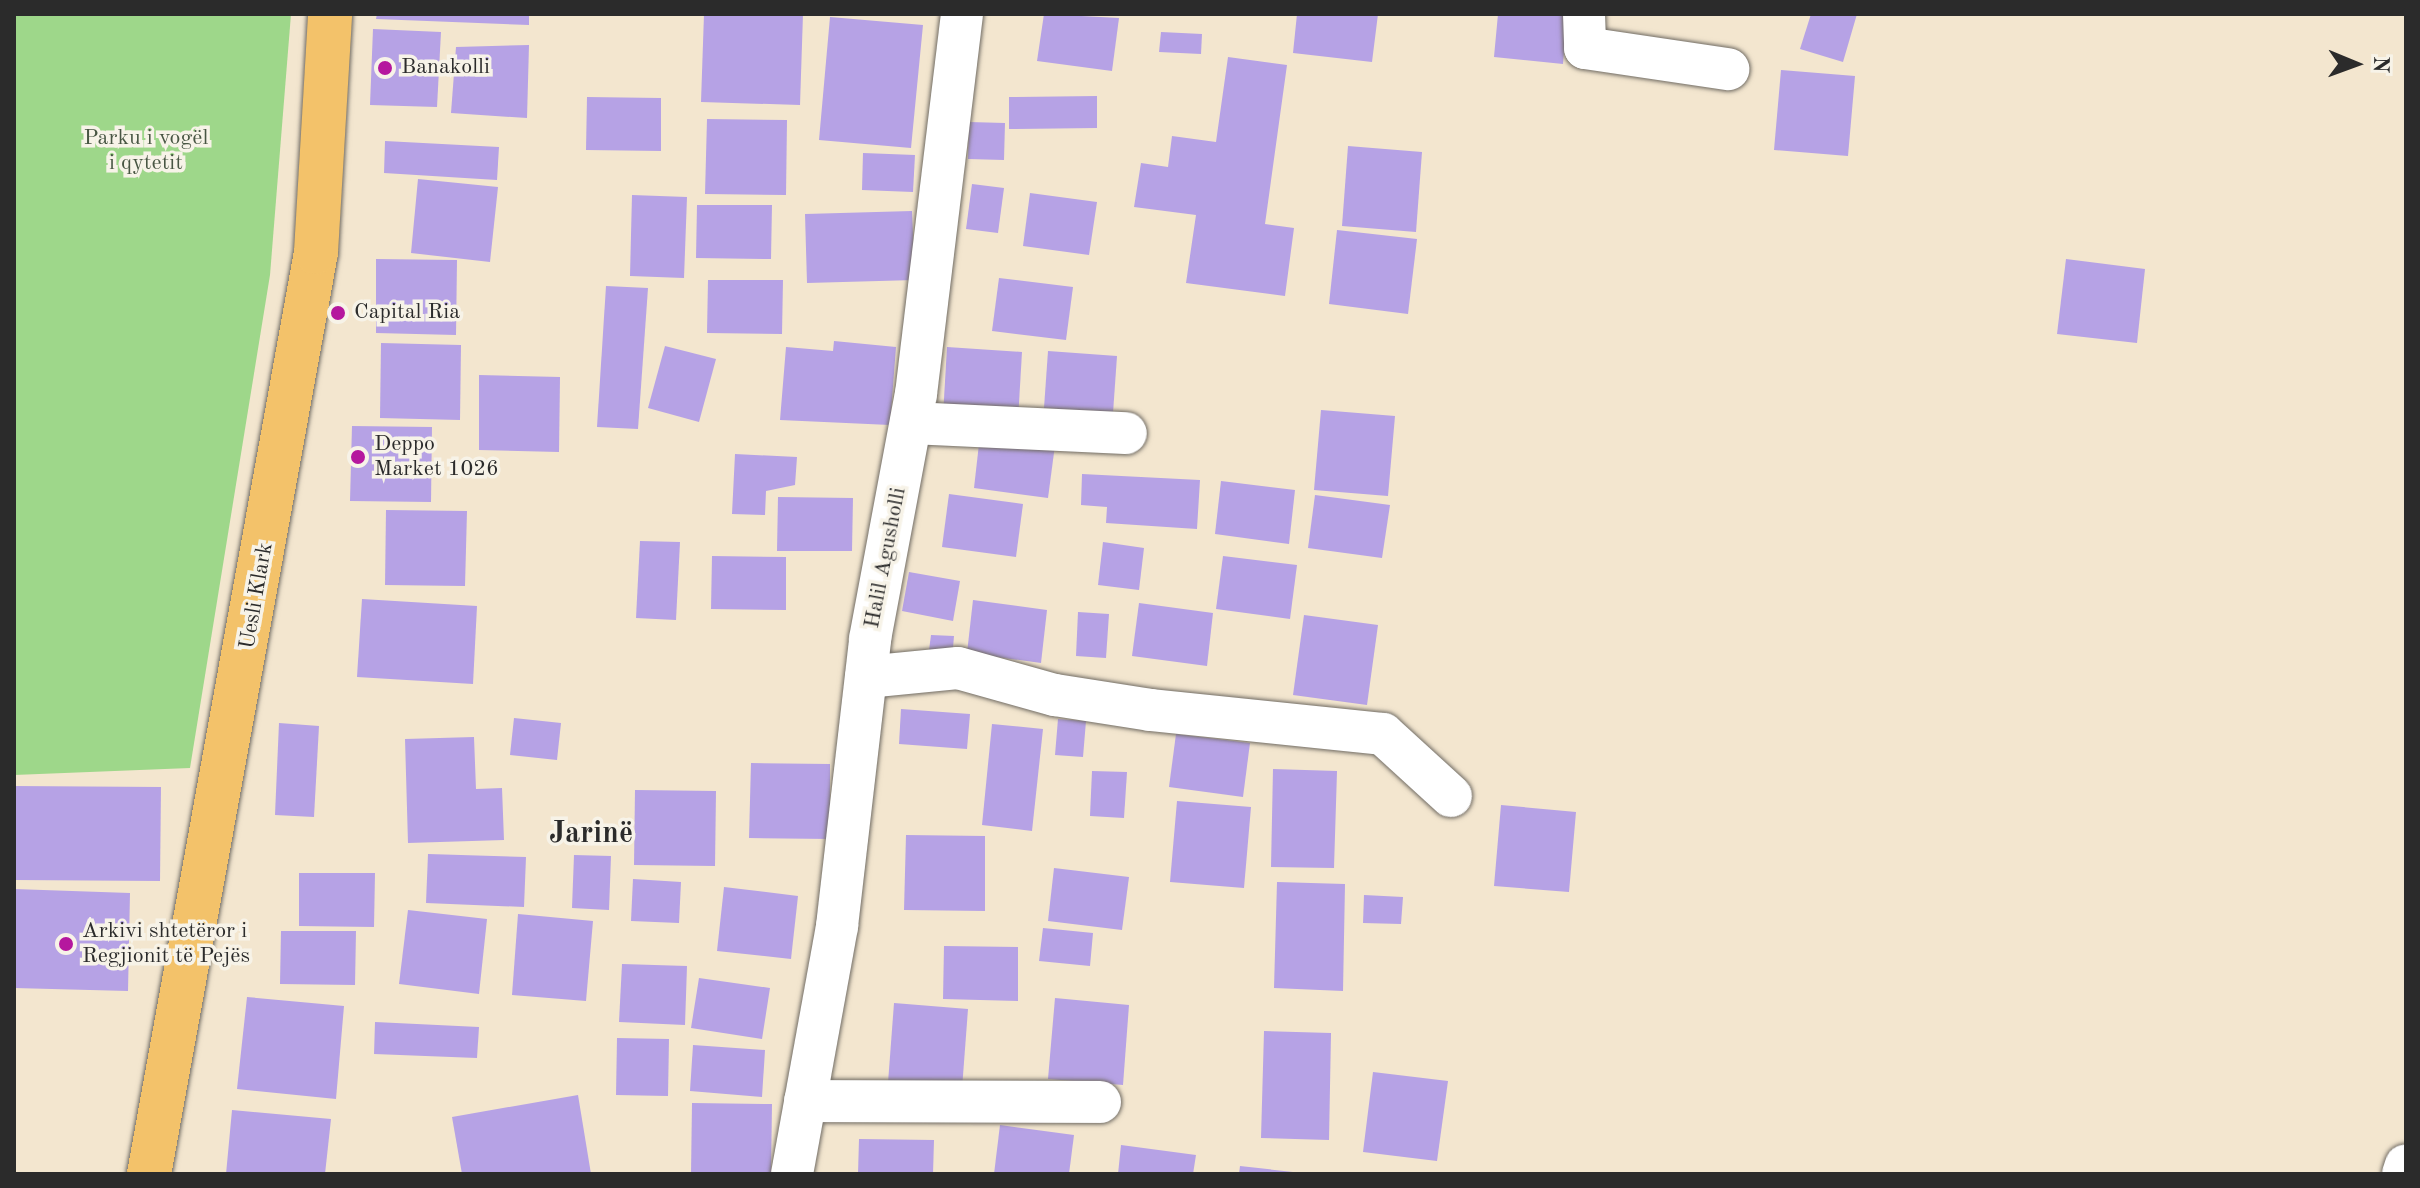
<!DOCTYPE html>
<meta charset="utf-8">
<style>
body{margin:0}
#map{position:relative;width:2420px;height:1188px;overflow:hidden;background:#f3e6cf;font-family:"Old Standard TT",serif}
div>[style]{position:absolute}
.green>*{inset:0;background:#9ed78a}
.building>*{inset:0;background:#b6a2e5}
.roads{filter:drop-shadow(0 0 2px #716c64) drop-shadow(0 0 2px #716c64)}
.minor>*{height:42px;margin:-21px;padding:0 21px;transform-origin:21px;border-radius:21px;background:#fff}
.major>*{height:44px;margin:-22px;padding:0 22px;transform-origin:22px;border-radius:22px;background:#f3c26a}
.dots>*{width:22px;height:22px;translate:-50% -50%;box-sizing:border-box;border:4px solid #f7f3e8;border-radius:50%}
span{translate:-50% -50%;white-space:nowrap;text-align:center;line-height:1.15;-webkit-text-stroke:7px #f7f3e8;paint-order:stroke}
.poi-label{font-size:22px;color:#2b2b2b}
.left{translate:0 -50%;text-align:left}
.park-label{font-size:22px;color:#485643}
.street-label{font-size:22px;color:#2b2b2b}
.district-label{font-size:30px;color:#2b2b2b;font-weight:700}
.frame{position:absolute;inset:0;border:16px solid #2b2b2b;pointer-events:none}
.north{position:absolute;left:2316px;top:24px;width:80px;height:80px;-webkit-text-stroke:6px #f7f3e8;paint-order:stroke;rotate:91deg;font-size:22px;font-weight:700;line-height:32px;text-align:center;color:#2b2b2b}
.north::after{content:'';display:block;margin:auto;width:28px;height:36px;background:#2b2b2b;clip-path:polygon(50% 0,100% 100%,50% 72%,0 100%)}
</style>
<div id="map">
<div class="green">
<div style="clip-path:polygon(14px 14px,291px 14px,270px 275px,190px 768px,14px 775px)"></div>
</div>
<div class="building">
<div style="clip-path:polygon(377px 14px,529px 14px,529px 25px,376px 19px)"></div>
<div style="clip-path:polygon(704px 14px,803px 14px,800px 105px,701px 102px)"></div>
<div style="clip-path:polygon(1044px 14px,1119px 18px,1112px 71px,1037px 61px)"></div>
<div style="clip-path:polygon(1297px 14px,1378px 14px,1372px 62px,1293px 53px)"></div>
<div style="clip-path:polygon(1498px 14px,1567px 14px,1563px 64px,1494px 57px)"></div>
<div style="clip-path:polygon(1811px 14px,1857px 14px,1843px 62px,1800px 49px)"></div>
<div style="clip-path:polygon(830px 17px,923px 25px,911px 148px,819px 140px)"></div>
<div style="clip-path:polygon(373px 29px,441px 32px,437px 107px,370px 105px)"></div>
<div style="clip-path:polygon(1161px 32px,1202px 34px,1201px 54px,1159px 52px)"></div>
<div style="clip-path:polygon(529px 45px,527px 118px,451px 113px,456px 47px)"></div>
<div style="clip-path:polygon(1228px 57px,1287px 65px,1265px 224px,1294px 228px,1285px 296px,1186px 283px,1196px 215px,1134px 207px,1141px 163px,1168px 167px,1172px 136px,1216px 142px)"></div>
<div style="clip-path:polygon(1781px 70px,1855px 76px,1848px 156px,1774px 150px)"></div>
<div style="clip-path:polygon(1097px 96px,1097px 128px,1009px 129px,1009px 97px)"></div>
<div style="clip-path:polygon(587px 97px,661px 98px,661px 151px,586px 150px)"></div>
<div style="clip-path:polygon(707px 119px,787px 120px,786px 195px,705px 194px)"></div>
<div style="clip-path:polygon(969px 122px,1005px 123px,1004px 160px,968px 159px)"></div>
<div style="clip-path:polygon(385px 141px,499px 147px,497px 180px,384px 173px)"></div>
<div style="clip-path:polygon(1348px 146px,1422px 152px,1416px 232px,1342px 226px)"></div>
<div style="clip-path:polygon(863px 153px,915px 155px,913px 192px,862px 190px)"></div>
<div style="clip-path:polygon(418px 179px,498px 187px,490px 262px,411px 253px)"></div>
<div style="clip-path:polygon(972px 184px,1004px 188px,998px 233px,966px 229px)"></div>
<div style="clip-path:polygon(1030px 193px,1097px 202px,1089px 255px,1023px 246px)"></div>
<div style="clip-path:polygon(632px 195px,687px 197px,684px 278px,630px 276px)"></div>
<div style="clip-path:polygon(697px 205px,772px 205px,771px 259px,696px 258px)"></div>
<div style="clip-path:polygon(912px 211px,915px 280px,807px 283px,805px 214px)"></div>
<div style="clip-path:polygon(1337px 230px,1417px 239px,1408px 314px,1329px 304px)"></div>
<div style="clip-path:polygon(376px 259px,457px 260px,456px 335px,376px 333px)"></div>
<div style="clip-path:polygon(2066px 259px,2145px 269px,2137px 343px,2057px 334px)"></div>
<div style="clip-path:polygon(999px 278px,1073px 287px,1066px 340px,992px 331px)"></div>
<div style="clip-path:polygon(708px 280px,783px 280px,782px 334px,707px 333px)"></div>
<div style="clip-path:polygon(606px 286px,648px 288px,638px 429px,597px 427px)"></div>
<div style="clip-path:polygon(834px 341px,896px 347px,890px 425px,780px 420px,786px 347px,833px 351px)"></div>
<div style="clip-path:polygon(381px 343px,461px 345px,460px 420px,380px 418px)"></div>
<div style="clip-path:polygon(665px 346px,716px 359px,699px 422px,648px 408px)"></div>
<div style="clip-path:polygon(947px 347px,1022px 352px,1018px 420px,943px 416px)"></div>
<div style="clip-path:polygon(1048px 351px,1117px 356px,1113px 413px,1044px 408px)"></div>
<div style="clip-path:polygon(479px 375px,560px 377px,559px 452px,479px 450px)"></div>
<div style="clip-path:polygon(1321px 410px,1395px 416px,1388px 496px,1314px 490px)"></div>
<div style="clip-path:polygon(352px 426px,432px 427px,431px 502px,350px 501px)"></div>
<div style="clip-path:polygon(980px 435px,1055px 445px,1048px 498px,974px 488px)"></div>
<div style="clip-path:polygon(735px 454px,797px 457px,795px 485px,766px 491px,765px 515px,732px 514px)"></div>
<div style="clip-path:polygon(1082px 474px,1200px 480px,1197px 529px,1106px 523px,1107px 507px,1081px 505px)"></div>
<div style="clip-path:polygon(1221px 481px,1295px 490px,1289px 544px,1215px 534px)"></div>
<div style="clip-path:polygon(949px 494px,1023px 504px,1016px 557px,942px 547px)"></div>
<div style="clip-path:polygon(1315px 495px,1390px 505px,1382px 558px,1308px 548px)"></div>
<div style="clip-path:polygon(778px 497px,853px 498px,852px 551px,777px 551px)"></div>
<div style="clip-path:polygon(386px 510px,467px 511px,465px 586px,385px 585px)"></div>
<div style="clip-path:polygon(640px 541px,680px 542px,676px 620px,636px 618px)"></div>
<div style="clip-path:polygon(1103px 542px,1144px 548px,1139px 590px,1098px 585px)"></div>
<div style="clip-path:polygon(712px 556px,786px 557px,786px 610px,711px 609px)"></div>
<div style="clip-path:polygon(1223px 556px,1297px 565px,1290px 619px,1216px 609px)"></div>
<div style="clip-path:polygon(909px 572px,960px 581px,953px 621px,902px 611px)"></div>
<div style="clip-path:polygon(362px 599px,477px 606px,473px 684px,357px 677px)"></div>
<div style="clip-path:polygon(973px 600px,1047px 610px,1041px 663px,967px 653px)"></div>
<div style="clip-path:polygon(1139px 603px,1213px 613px,1207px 666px,1132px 656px)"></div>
<div style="clip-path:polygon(1078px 612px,1109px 614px,1106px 658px,1076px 656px)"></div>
<div style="clip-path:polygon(1304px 615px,1378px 625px,1367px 705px,1293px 695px)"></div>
<div style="clip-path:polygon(931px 635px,954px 636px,952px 660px,928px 658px)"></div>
<div style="clip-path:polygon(901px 709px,970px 714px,967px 749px,899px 744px)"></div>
<div style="clip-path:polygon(514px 718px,561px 723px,557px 760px,510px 755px)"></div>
<div style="clip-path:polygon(1058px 719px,1086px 721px,1083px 757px,1055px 755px)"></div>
<div style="clip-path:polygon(279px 723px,319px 726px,314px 817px,275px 815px)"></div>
<div style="clip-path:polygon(992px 724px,1043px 729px,1032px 831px,982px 825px)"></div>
<div style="clip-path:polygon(1176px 734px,1250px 743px,1243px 797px,1169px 787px)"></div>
<div style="clip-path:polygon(474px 737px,476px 789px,502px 788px,504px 840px,408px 843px,405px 739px)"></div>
<div style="clip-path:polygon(751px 763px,830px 764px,830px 839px,749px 838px)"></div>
<div style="clip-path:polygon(1273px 769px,1337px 771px,1334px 868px,1271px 867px)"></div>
<div style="clip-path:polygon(1092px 771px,1127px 772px,1124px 818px,1090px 816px)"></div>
<div style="clip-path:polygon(14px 786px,161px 787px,160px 881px,14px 880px)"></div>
<div style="clip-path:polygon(635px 790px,716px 791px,715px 866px,634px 865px)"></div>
<div style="clip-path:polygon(1177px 801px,1251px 807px,1244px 888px,1170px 882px)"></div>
<div style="clip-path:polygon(1501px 805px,1576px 812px,1569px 892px,1494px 886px)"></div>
<div style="clip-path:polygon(906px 835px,985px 836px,985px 911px,904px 910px)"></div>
<div style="clip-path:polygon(428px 854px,526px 857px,524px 907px,426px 903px)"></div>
<div style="clip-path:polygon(574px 855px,611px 856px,609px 910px,572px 908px)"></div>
<div style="clip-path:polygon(1054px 868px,1129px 877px,1122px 930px,1048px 921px)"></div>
<div style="clip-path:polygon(299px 873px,375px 873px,374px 927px,299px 926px)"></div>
<div style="clip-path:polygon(633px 879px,681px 882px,679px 923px,631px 921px)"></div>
<div style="clip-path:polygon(1277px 882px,1345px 884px,1343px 991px,1274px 988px)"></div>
<div style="clip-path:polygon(724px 887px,798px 896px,791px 959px,717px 951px)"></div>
<div style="clip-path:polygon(14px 889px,130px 893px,128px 991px,14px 988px)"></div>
<div style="clip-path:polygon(1364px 895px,1403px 897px,1401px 924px,1363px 923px)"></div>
<div style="clip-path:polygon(408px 910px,487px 919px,479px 994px,399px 984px)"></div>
<div style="clip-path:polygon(518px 914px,593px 921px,586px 1001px,512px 995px)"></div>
<div style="clip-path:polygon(1043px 928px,1093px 933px,1090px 966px,1039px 961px)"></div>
<div style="clip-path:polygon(281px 931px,356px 931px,355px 985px,280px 984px)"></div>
<div style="clip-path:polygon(944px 946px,1018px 947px,1018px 1001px,943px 999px)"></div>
<div style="clip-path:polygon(622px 964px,687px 966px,685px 1025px,619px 1022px)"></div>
<div style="clip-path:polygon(699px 978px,770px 988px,762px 1039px,691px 1028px)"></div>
<div style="clip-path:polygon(247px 997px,344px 1006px,336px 1099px,237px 1089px)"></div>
<div style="clip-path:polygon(1055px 998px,1129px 1005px,1123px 1085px,1048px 1079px)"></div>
<div style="clip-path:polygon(894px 1003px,968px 1009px,962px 1089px,888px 1083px)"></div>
<div style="clip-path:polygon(375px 1022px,479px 1027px,477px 1058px,374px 1054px)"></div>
<div style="clip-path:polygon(1264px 1031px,1331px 1033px,1329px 1140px,1261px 1138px)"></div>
<div style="clip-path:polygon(617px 1038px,669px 1039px,668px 1096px,616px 1095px)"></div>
<div style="clip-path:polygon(693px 1045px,765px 1050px,762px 1097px,690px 1091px)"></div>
<div style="clip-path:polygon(1373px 1072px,1448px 1081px,1437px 1161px,1363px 1152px)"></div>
<div style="clip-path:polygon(578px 1095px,591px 1174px,462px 1174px,452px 1117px)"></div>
<div style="clip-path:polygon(692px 1103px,772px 1104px,771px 1174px,691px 1174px)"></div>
<div style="clip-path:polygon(232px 1110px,331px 1119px,325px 1174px,226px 1174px)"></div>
<div style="clip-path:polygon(1000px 1125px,1074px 1135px,1069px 1174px,994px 1174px)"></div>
<div style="clip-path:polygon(859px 1139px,934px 1140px,933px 1174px,858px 1174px)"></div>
<div style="clip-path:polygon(1121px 1145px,1196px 1155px,1193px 1174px,1118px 1174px)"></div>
<div style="clip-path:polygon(1240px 1166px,1293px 1172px,1293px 1174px,1239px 1174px)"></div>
</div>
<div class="roads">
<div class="minor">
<div style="left:1584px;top:14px;width:34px;rotate:88deg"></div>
<div style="left:1585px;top:48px;width:145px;rotate:8.4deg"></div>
<div style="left:911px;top:423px;width:215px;rotate:2.7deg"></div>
<div style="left:866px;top:677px;width:92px;rotate:-5.6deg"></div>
<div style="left:958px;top:668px;width:101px;rotate:15.6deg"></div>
<div style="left:1055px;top:695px;width:97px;rotate:8.9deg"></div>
<div style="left:1151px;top:710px;width:233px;rotate:5.9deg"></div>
<div style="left:1383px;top:734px;width:92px;rotate:42.4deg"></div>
<div style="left:805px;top:1101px;width:295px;rotate:0.2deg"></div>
<div style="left:792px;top:1174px;width:252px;rotate:-79.7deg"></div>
<div style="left:837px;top:926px;width:289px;rotate:-83.4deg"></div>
<div style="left:870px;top:639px;width:249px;rotate:-79.4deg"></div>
<div style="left:916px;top:394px;width:383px;rotate:-83.1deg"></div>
<div style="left:2403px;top:1174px;width:9px;rotate:-72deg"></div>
</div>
<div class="major">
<div style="left:149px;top:1174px;width:937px;rotate:-79.73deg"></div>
<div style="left:316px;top:252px;width:238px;rotate:-86.6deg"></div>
</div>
</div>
<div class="dots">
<div style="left:385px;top:68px;background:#b5179e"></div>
<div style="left:338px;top:313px;background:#b5179e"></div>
<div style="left:358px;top:457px;background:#b5179e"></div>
<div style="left:66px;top:944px;background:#b5179e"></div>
</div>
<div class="poi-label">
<span class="left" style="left:401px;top:68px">Banakolli</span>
<span class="left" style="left:354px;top:313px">Capital Ria</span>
<span class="left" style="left:374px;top:457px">Deppo<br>Market 1026</span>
<span class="left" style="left:82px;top:944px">Arkivi shtetëror i<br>Regjionit të Pejës</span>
</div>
<div class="park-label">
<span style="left:146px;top:151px">Parku i vogël<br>i qytetit</span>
</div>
<div class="street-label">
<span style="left:886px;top:558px;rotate:-79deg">Halil Agusholli</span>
<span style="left:257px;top:596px;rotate:-80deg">Uesli Klark</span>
</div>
<div class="district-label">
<span style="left:591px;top:834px">Jarinë</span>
</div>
<div class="frame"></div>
<div class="north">N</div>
</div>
